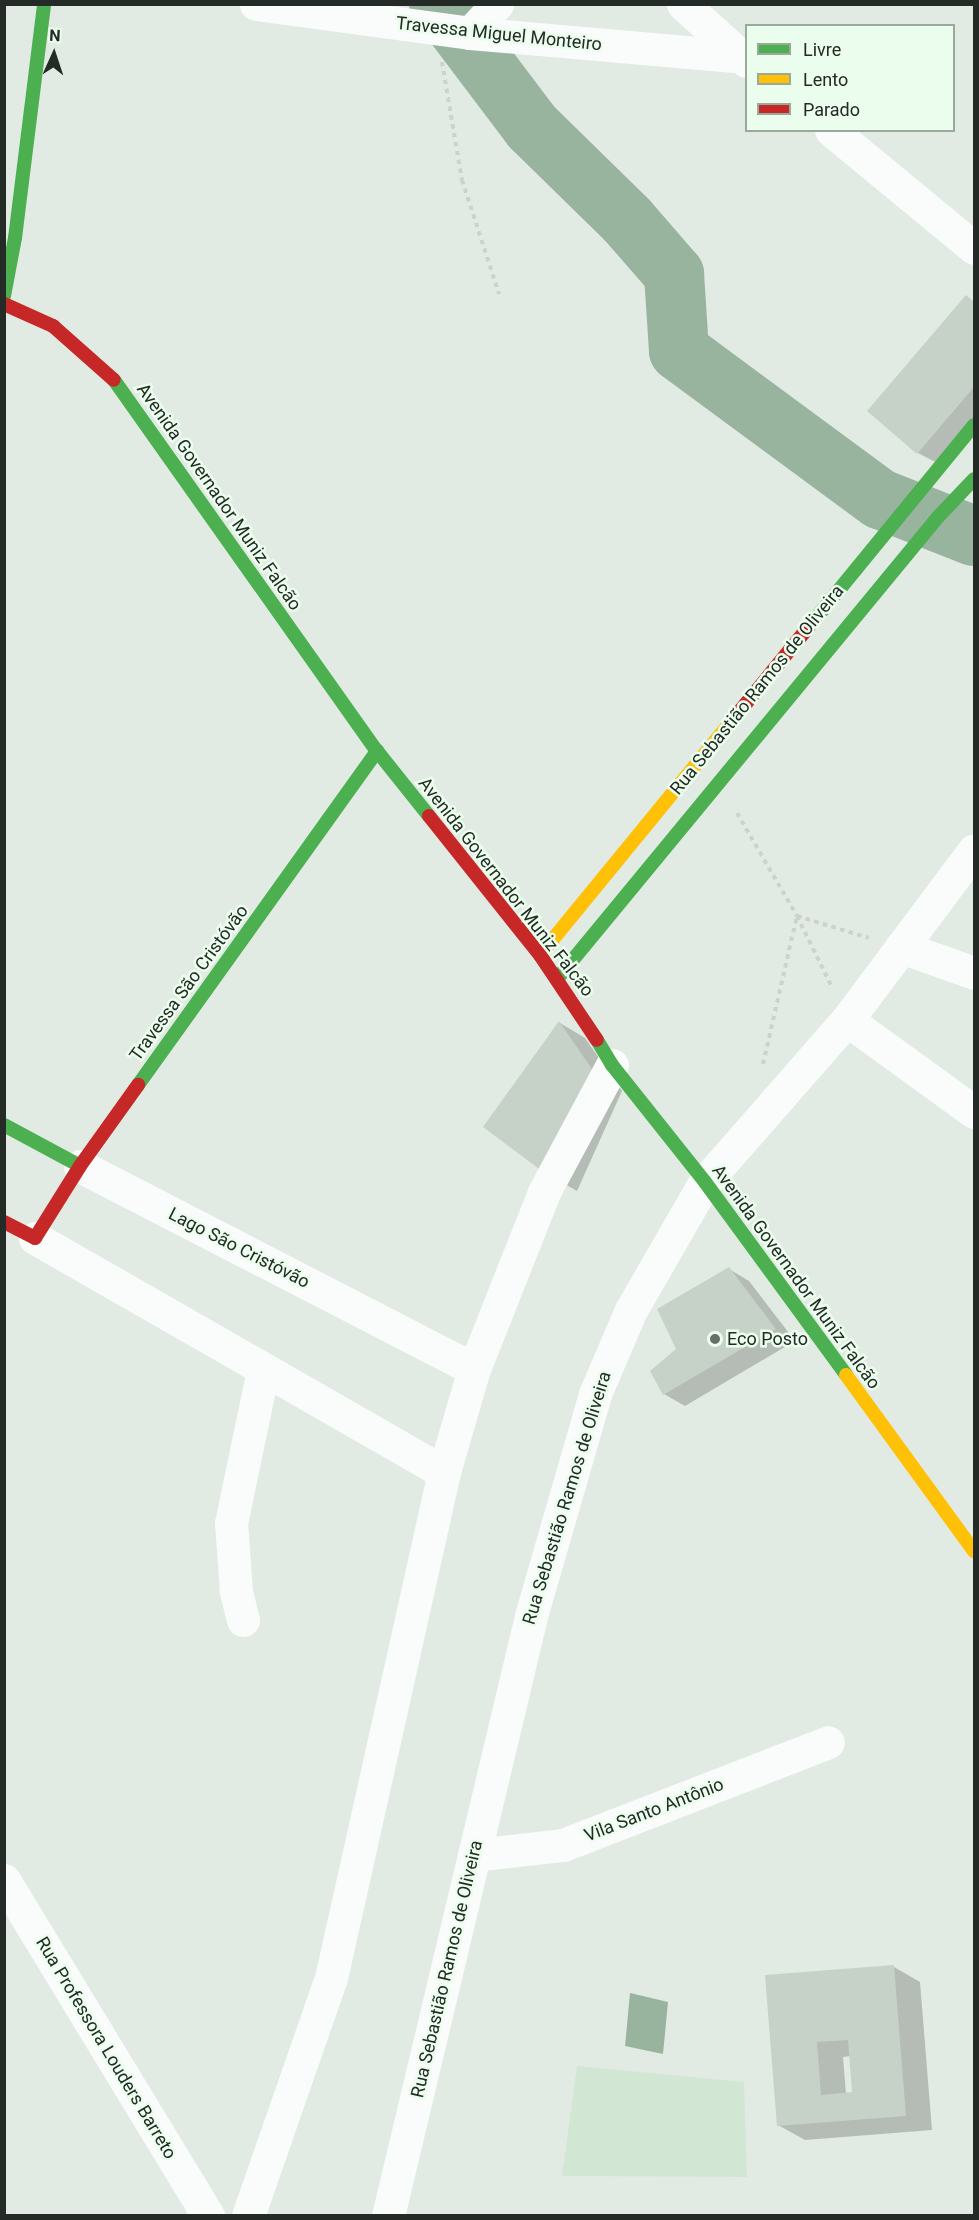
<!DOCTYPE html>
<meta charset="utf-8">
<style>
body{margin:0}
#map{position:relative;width:979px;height:2220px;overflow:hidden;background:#e1ebe3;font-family:Roboto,sans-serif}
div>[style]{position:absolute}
.green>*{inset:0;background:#d1e7d4}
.water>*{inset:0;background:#99b49e}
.shadow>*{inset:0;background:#0003}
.river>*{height:60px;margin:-30px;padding:0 30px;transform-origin:30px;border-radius:30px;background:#99b49e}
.building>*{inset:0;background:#c6d1c7}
.path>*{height:4px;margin-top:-2px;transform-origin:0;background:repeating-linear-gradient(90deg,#ced1cf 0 4.5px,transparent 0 9px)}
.street>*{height:33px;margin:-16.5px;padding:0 16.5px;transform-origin:16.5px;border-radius:16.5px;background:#fafcfb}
.fast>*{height:14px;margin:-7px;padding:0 7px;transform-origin:7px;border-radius:7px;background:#4caf50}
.slow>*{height:14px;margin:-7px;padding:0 7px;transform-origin:7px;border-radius:7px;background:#ffc107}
.jam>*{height:14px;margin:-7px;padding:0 7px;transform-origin:7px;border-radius:7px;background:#c62828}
.dots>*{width:16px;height:16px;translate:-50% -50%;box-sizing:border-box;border:3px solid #ebfded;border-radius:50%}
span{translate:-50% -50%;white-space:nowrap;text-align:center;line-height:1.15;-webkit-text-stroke:5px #ebfded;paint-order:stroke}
.street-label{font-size:18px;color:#242a25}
.poi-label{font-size:18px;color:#242a25}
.left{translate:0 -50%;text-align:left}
.frame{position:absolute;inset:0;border:6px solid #242a25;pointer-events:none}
.legend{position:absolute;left:745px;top:24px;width:210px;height:108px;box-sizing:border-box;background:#ebfded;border:2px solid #9ba99d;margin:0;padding:8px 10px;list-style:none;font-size:18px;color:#242a25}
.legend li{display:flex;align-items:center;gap:12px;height:30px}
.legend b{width:30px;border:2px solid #9ba99d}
.north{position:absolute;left:24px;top:24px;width:60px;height:60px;-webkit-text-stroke:4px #ebfded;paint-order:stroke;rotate:3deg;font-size:16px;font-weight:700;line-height:24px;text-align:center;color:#242a25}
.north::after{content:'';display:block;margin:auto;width:21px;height:27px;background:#242a25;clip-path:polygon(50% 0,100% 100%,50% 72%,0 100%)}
</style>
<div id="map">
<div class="green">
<div style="clip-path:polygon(577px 2066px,744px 2082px,747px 2177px,562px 2176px)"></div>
</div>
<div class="water">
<div style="clip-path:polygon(630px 1993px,668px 2002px,663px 2054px,625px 2046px)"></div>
</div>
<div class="shadow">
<div style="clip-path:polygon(966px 297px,974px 302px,974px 422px,939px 464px,918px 453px)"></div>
<div style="clip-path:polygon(560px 1023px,585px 1038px,622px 1091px,577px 1191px,551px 1176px)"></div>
<div style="clip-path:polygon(729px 1269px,749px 1281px,795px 1341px,685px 1406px,664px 1394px)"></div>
<div style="clip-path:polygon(evenodd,894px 1967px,920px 1982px,932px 2130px,805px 2140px,778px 2125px,766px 1977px,894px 1967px,851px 2056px,854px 2094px,846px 2094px,843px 2057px,851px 2056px)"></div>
</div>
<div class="river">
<div style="left:439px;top:4px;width:154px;rotate:52.9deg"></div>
<div style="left:532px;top:127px;width:133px;rotate:44.4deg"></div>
<div style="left:627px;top:220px;width:72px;rotate:49deg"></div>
<div style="left:674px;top:274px;width:77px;rotate:86.3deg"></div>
<div style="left:679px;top:351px;width:250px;rotate:36.4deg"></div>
<div style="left:880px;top:499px;width:101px;rotate:21.5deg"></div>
</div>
<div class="building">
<div style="clip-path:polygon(966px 295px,974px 302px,974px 387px,917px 454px,867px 411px)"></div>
<div style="clip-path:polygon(559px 1021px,596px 1075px,550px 1177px,483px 1127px)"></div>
<div style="clip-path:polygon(729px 1267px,776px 1329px,663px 1395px,650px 1371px,676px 1349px,657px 1309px)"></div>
<div style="clip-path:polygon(evenodd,894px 1965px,906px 2116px,777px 2126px,765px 1975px,894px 1965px,848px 2040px,852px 2092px,821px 2095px,817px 2042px,848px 2040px)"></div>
</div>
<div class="path">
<div style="left:442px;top:62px;width:120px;rotate:80.4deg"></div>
<div style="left:462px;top:180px;width:120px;rotate:72deg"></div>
<div style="left:737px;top:813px;width:119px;rotate:59.8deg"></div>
<div style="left:797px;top:916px;width:77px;rotate:63.8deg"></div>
<div style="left:763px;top:1064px;width:152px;rotate:-77.1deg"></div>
<div style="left:797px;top:916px;width:75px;rotate:17deg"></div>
</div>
<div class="street">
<div style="left:256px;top:4px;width:216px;rotate:7.7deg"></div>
<div style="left:470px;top:33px;width:274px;rotate:5deg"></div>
<div style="left:683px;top:4px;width:85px;rotate:42.1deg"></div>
<div style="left:470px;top:33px;width:40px;rotate:-47deg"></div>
<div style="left:831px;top:130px;width:185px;rotate:39.5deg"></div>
<div style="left:901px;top:947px;width:77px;rotate:19.6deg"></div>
<div style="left:847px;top:1020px;width:157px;rotate:35.9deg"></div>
<div style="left:80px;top:1166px;width:443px;rotate:27.3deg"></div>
<div style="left:35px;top:1238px;width:471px;rotate:29.8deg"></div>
<div style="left:243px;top:1620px;width:30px;rotate:-104deg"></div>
<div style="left:236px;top:1591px;width:68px;rotate:-94.2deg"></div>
<div style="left:231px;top:1523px;width:156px;rotate:-78.2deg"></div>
<div style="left:474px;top:1855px;width:90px;rotate:-6.4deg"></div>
<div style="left:563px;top:1845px;width:284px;rotate:-21.2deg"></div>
<div style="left:4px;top:1880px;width:393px;rotate:58.7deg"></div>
<div style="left:248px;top:2216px;width:252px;rotate:-70.8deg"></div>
<div style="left:331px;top:1978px;width:518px;rotate:-77.41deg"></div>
<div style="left:444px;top:1472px;width:107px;rotate:-73.8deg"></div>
<div style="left:474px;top:1369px;width:190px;rotate:-68.4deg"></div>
<div style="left:544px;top:1192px;width:144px;rotate:-61.8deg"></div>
<div style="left:388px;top:2216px;width:617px;rotate:-76.59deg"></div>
<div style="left:531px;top:1616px;width:231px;rotate:-73.9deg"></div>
<div style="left:595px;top:1394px;width:91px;rotate:-66.8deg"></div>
<div style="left:631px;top:1310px;width:148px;rotate:-60deg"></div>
<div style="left:705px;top:1182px;width:215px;rotate:-48.8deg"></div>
<div style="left:847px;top:1020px;width:212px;rotate:-53.2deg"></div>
</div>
<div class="fast">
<div style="left:4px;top:296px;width:59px;rotate:-79.3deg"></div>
<div style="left:15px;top:238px;width:236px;rotate:-82.9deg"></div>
<div style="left:114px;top:380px;width:455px;rotate:54.7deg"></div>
<div style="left:377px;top:751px;width:83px;rotate:51.3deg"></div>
<div style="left:816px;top:618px;width:249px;rotate:-50.7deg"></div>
<div style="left:557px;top:979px;width:599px;rotate:-50.49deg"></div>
<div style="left:938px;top:517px;width:52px;rotate:-46.5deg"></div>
<div style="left:597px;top:1040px;width:29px;rotate:59deg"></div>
<div style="left:612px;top:1065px;width:149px;rotate:51.5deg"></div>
<div style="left:705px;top:1182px;width:239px;rotate:53.8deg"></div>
<div style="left:138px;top:1085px;width:411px;rotate:-54.4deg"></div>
<div style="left:4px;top:1125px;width:86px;rotate:28.3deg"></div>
</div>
<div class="slow">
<div style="left:540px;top:955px;width:300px;rotate:-50.7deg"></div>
<div style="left:846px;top:1375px;width:218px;rotate:54deg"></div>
</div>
<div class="jam">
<div style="left:4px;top:304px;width:54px;rotate:24.2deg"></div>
<div style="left:53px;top:326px;width:81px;rotate:41.5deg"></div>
<div style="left:730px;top:723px;width:136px;rotate:-50.7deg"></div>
<div style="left:429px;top:816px;width:178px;rotate:51.4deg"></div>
<div style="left:540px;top:955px;width:102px;rotate:56.2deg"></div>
<div style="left:4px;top:1222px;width:35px;rotate:27deg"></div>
<div style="left:35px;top:1238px;width:85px;rotate:-58deg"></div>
<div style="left:80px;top:1166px;width:100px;rotate:-54.4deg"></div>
</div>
<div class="dots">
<div style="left:715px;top:1339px;background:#666e68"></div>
</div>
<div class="street-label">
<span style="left:499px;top:34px;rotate:6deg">Travessa Miguel Monteiro</span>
<span style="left:219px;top:497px;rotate:55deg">Avenida Governador Muniz Falcão</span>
<span style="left:757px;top:690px;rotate:-51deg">Rua Sebastião Ramos de Oliveira</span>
<span style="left:506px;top:887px;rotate:52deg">Avenida Governador Muniz Falcão</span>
<span style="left:189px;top:983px;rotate:-54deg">Travessa São Cristóvão</span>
<span style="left:239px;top:1248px;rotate:27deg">Lago São Cristóvão</span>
<span style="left:796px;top:1277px;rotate:54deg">Avenida Governador Muniz Falcão</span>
<span style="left:567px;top:1498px;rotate:-73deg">Rua Sebastião Ramos de Oliveira</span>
<span style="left:654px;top:1810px;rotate:-21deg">Vila Santo Antônio</span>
<span style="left:447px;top:1969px;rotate:-77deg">Rua Sebastião Ramos de Oliveira</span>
<span style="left:106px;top:2048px;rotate:59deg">Rua Professora Louders Barreto</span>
</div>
<div class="poi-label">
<span class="left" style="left:727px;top:1339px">Eco Posto</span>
</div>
<div class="frame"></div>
<ul class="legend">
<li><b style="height:8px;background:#4caf50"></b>Livre</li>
<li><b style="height:8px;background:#ffc107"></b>Lento</li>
<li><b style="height:8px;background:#c62828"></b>Parado</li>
</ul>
<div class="north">N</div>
</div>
